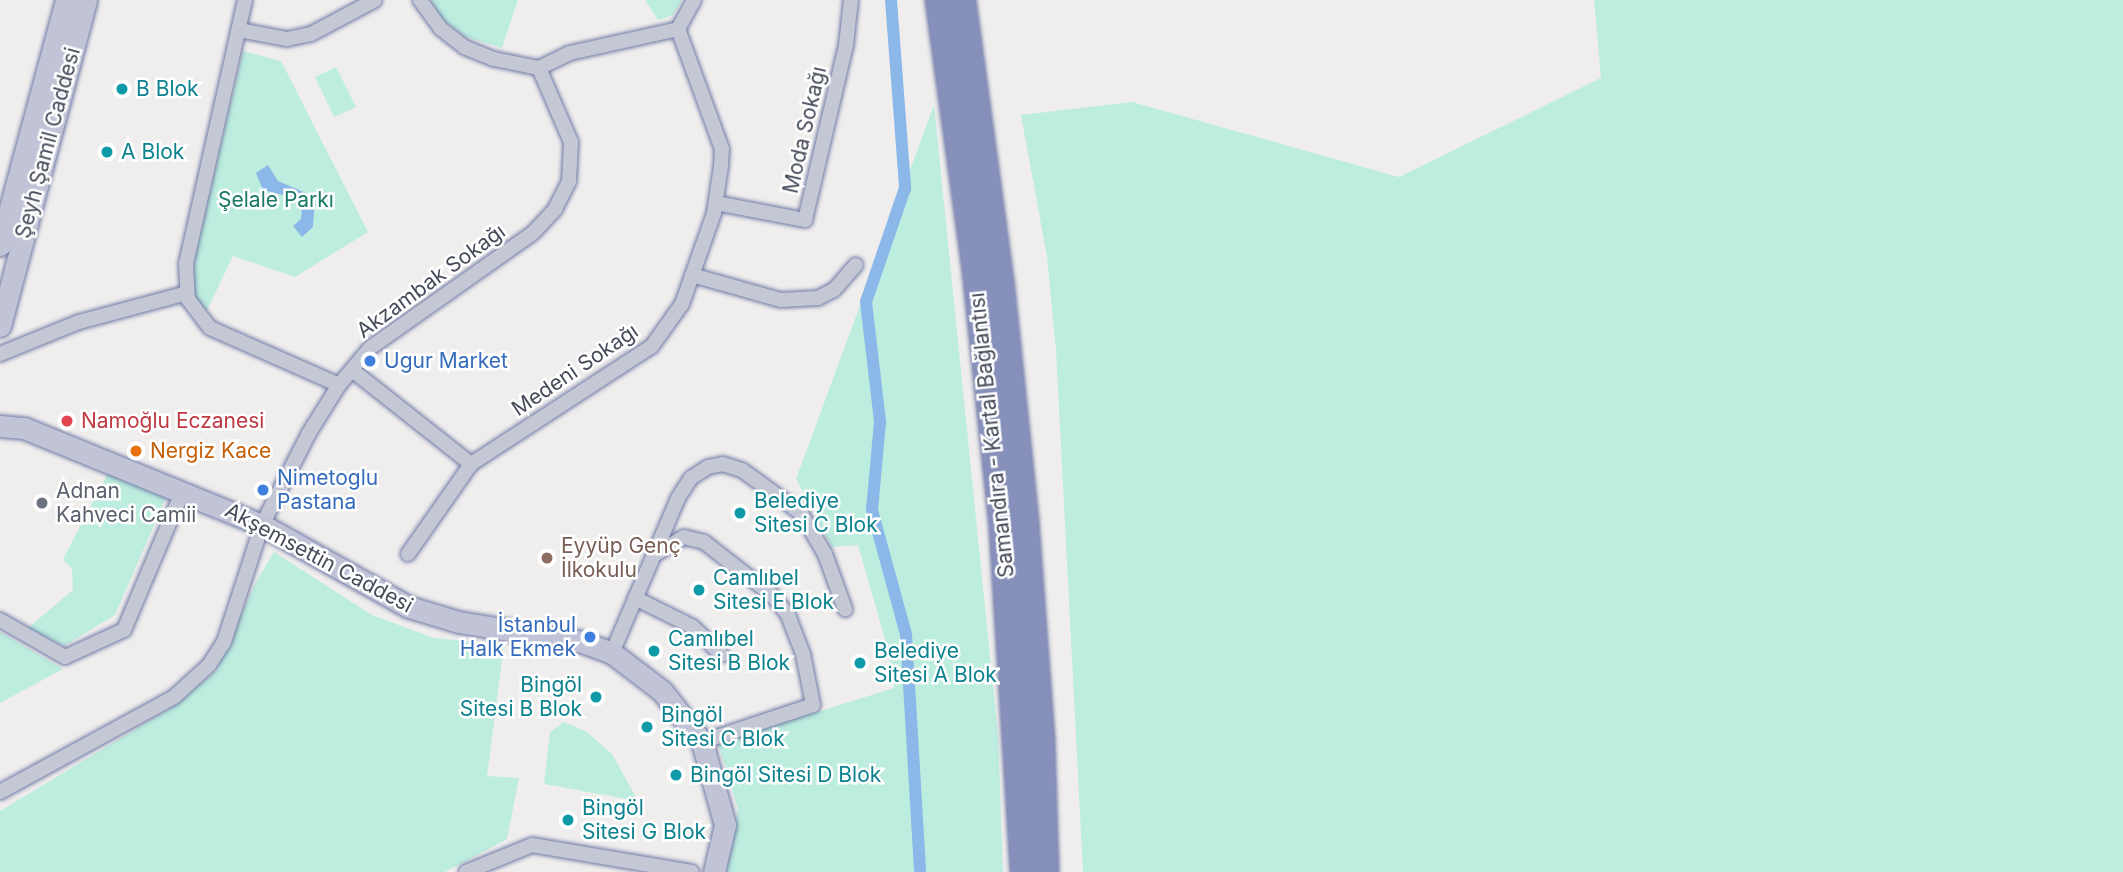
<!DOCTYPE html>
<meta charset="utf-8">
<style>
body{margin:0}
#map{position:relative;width:2123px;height:872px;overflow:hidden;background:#f0eeed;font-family:Inter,sans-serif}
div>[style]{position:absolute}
.green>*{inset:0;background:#bcedde}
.water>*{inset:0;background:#8bb8e9}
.canal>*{height:12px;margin:-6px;padding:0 6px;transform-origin:6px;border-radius:6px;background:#8bb8e9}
.roads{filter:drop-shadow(0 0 2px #717ba7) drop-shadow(0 0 2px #717ba7)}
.street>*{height:14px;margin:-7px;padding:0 7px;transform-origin:7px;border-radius:7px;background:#c4c8d4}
.secondary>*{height:21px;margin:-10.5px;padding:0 10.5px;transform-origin:10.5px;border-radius:10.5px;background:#c0c4d6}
.highway>*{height:26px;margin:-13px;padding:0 13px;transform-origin:13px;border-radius:13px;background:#8690bb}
.dots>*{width:19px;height:19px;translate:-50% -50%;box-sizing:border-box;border:4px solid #fff;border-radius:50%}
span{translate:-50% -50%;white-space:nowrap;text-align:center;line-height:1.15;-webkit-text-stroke:5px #fff;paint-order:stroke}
.culture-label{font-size:21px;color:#0d838f}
.left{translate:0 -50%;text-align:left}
.right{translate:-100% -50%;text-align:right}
.street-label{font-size:21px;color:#464b5a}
.park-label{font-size:21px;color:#197967}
.shop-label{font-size:21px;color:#366cbe}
.health-label{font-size:21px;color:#be3a42}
.food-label{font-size:21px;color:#c56008}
.worship-label{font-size:21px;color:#5b616d}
.education-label{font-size:21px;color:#785e54}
</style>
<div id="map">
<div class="green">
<div style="clip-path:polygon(431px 0,518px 0,502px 48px,466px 37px,442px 19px)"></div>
<div style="clip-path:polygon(645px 0,682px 0,673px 15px,658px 20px)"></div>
<div style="clip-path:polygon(1594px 0,2123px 0,2123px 872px,1083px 872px,1056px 350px,1047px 257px,1021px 115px,1132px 102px,1399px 177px,1601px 78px)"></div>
<div style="clip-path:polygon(243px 51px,281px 61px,368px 232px,295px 277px,233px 256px,205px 314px,193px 297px,191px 273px)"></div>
<div style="clip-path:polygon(336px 67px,356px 107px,334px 117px,315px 77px)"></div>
<div style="clip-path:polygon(934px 105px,998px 735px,1003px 872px,726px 872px,738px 809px,718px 743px,894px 688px,888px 649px,858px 545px,832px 547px,796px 479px)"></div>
<div style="clip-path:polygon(109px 471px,168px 493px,115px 615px,64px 646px,28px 628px,73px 590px,72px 569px,63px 559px)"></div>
<div style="clip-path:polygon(274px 552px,372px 615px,434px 638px,504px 645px,487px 776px,519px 778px,507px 839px,445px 872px,0 872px,0 811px,176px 705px,216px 671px,256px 582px)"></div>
<div style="clip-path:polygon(0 632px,63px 669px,0 703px)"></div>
<div style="clip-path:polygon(564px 722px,587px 732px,612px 754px,638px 801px,544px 784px,550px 732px)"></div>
</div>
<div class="water">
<div style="clip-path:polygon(268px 165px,278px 181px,315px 197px,313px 227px,302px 237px,293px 226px,301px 219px,302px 207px,287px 196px,263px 190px,256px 173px)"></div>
</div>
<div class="canal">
<div style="left:891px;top:0;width:189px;rotate:85.7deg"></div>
<div style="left:905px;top:188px;width:120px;rotate:108.9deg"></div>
<div style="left:866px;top:302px;width:121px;rotate:83.3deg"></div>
<div style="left:880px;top:422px;width:88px;rotate:95.2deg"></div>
<div style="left:872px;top:510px;width:129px;rotate:74.7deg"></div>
<div style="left:906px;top:634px;width:238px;rotate:86.6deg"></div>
</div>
<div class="roads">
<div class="street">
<div style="left:245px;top:0;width:271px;rotate:102.6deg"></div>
<div style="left:186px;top:264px;width:35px;rotate:87deg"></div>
<div style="left:188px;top:299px;width:36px;rotate:53deg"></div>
<div style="left:210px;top:328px;width:141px;rotate:23.8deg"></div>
<div style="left:420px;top:0;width:34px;rotate:54deg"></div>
<div style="left:440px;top:28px;width:31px;rotate:38deg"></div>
<div style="left:464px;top:47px;width:32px;rotate:22deg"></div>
<div style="left:494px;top:59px;width:46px;rotate:11.3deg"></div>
<div style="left:539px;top:68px;width:34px;rotate:-26deg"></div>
<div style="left:570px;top:53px;width:111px;rotate:-12.5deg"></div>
<div style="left:678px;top:29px;width:33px;rotate:-61deg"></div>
<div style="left:239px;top:30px;width:49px;rotate:10.6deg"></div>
<div style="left:287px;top:39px;width:25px;rotate:-12deg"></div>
<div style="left:311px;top:34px;width:72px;rotate:-28deg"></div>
<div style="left:716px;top:203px;width:91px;rotate:10.8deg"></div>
<div style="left:805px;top:220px;width:180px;rotate:-76.8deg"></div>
<div style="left:846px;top:45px;width:45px;rotate:-83.7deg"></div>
<div style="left:692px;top:275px;width:92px;rotate:15.7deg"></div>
<div style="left:781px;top:300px;width:37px;rotate:-3deg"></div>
<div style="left:818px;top:298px;width:18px;rotate:-27deg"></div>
<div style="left:834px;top:290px;width:33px;rotate:-49deg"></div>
<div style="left:0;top:354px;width:85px;rotate:-22.1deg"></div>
<div style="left:79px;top:322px;width:112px;rotate:-15deg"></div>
<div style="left:352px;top:370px;width:152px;rotate:38.3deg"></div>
<div style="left:471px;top:464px;width:216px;rotate:-33.1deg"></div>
<div style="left:652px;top:346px;width:52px;rotate:-54.5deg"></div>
<div style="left:682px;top:304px;width:96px;rotate:-70.6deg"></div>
<div style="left:714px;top:213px;width:48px;rotate:-81.5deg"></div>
<div style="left:721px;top:166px;width:17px;rotate:-87deg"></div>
<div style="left:722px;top:149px;width:128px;rotate:-110.1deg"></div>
<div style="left:408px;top:554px;width:110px;rotate:-55deg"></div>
<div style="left:654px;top:555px;width:35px;rotate:-31deg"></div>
<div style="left:684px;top:537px;width:21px;rotate:14deg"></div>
<div style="left:704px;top:542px;width:86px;rotate:37.9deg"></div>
<div style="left:772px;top:595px;width:26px;rotate:51deg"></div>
<div style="left:788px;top:615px;width:42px;rotate:69deg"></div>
<div style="left:803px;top:654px;width:52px;rotate:78.9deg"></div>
<div style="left:813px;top:705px;width:117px;rotate:161.6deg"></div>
<div style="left:635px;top:598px;width:65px;rotate:26.6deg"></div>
<div style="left:693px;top:627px;width:40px;rotate:44deg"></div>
<div style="left:0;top:620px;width:75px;rotate:29.6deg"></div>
<div style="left:65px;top:657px;width:65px;rotate:-24.6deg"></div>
<div style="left:124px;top:630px;width:152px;rotate:-67.1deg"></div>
<div style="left:612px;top:653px;width:168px;rotate:-66.9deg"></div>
<div style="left:678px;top:498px;width:24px;rotate:-57deg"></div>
<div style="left:691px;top:478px;width:20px;rotate:-33deg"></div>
<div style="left:708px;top:467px;width:15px;rotate:-11deg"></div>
<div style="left:723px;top:464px;width:20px;rotate:18deg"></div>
<div style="left:742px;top:470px;width:73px;rotate:36.1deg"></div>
<div style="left:801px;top:513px;width:48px;rotate:59.7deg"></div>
<div style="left:825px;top:554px;width:59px;rotate:70deg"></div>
<div style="left:0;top:792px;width:198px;rotate:-28.6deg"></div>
<div style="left:174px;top:697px;width:47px;rotate:-42.4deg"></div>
<div style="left:209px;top:665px;width:27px;rotate:-57deg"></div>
<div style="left:224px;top:642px;width:123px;rotate:-72deg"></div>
<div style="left:262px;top:525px;width:103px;rotate:-62.9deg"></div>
<div style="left:309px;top:433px;width:57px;rotate:-58deg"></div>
<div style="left:339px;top:385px;width:48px;rotate:-50deg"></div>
<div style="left:370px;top:348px;width:199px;rotate:-35.2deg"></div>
<div style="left:533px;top:233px;width:33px;rotate:-47deg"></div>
<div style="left:555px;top:209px;width:31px;rotate:-63deg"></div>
<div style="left:569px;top:181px;width:39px;rotate:-87deg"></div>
<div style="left:571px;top:142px;width:81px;rotate:-113.4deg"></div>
<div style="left:466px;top:872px;width:71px;rotate:-22.2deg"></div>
<div style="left:532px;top:845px;width:162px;rotate:9.6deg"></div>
</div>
<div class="secondary">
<div style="left:0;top:245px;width:254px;rotate:-74.9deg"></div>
<div style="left:0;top:326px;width:337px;rotate:-75.2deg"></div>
<div style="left:0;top:426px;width:24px;rotate:5deg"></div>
<div style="left:24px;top:428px;width:257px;rotate:22.2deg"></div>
<div style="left:262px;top:525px;width:168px;rotate:29.2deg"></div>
<div style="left:409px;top:607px;width:52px;rotate:16.7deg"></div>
<div style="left:459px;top:622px;width:125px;rotate:9.2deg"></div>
<div style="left:582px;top:642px;width:32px;rotate:20deg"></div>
<div style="left:612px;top:653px;width:63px;rotate:37.2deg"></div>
<div style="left:662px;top:691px;width:65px;rotate:51.9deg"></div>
<div style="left:702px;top:742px;width:86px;rotate:74.5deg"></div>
<div style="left:725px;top:825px;width:48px;rotate:103.2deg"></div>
</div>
<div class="highway">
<div style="left:939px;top:0;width:273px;rotate:82.2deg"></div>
<div style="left:976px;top:270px;width:259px;rotate:84deg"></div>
<div style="left:1003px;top:528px;width:345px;rotate:86.5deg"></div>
<div style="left:962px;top:0;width:292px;rotate:82.3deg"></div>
<div style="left:1001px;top:289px;width:234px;rotate:84.1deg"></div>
<div style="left:1025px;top:522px;width:221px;rotate:85.8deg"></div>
<div style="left:1041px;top:742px;width:130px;rotate:88.2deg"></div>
</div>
</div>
<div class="dots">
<div style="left:122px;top:89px;background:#0f9aa8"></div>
<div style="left:107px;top:152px;background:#0f9aa8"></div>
<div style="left:370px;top:361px;background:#3f7fe0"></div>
<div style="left:67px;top:421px;background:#e0444e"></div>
<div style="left:136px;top:451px;background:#e8710a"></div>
<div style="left:263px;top:490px;background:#3f7fe0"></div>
<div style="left:42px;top:503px;background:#6b7280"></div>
<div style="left:740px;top:513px;background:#0f9aa8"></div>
<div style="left:547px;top:558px;background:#8d6e63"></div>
<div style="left:699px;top:590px;background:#0f9aa8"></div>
<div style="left:590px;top:637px;background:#3f7fe0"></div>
<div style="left:654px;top:651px;background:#0f9aa8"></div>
<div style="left:860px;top:663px;background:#0f9aa8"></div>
<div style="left:596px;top:697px;background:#0f9aa8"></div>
<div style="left:647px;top:727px;background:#0f9aa8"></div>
<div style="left:676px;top:775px;background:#0f9aa8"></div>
<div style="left:568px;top:820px;background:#0f9aa8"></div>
</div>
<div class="culture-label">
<span class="left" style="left:136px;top:89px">B Blok</span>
<span class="left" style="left:121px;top:152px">A Blok</span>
<span class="left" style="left:754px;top:513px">Belediye<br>Sitesi C Blok</span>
<span class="left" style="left:713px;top:590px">Camlıbel<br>Sitesi E Blok</span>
<span class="left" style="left:668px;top:651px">Camlıbel<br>Sitesi B Blok</span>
<span class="left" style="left:874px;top:663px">Belediye<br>Sitesi A Blok</span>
<span class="right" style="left:582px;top:697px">Bingöl<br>Sitesi B Blok</span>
<span class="left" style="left:661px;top:727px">Bingöl<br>Sitesi C Blok</span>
<span class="left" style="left:690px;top:775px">Bingöl Sitesi D Blok</span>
<span class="left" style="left:582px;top:820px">Bingöl<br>Sitesi G Blok</span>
</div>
<div class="street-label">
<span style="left:805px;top:130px;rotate:-77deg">Moda Sokağı</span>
<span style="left:48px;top:143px;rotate:-75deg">Şeyh Şamil Caddesi</span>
<span style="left:431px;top:281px;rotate:-36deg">Akzambak Sokağı</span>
<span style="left:575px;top:370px;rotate:-34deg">Medeni Sokağı</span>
<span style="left:992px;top:435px;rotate:-96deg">Samandıra - Kartal Bağlantısı</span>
<span style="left:319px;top:558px;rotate:28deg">Akşemsettin Caddesi</span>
</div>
<div class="park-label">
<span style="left:276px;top:200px">Şelale Parkı</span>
</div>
<div class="shop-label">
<span class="left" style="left:384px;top:361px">Ugur Market</span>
<span class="left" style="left:277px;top:490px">Nimetoglu<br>Pastana</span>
<span class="right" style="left:576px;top:637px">İstanbul<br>Halk Ekmek</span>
</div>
<div class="health-label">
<span class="left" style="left:81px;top:421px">Namoğlu Eczanesi</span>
</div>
<div class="food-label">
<span class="left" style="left:150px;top:451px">Nergiz Kace</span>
</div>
<div class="worship-label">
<span class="left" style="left:56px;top:503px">Adnan<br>Kahveci Camii</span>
</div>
<div class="education-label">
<span class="left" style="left:561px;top:558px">Eyyüp Genç<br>İlkokulu</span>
</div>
</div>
